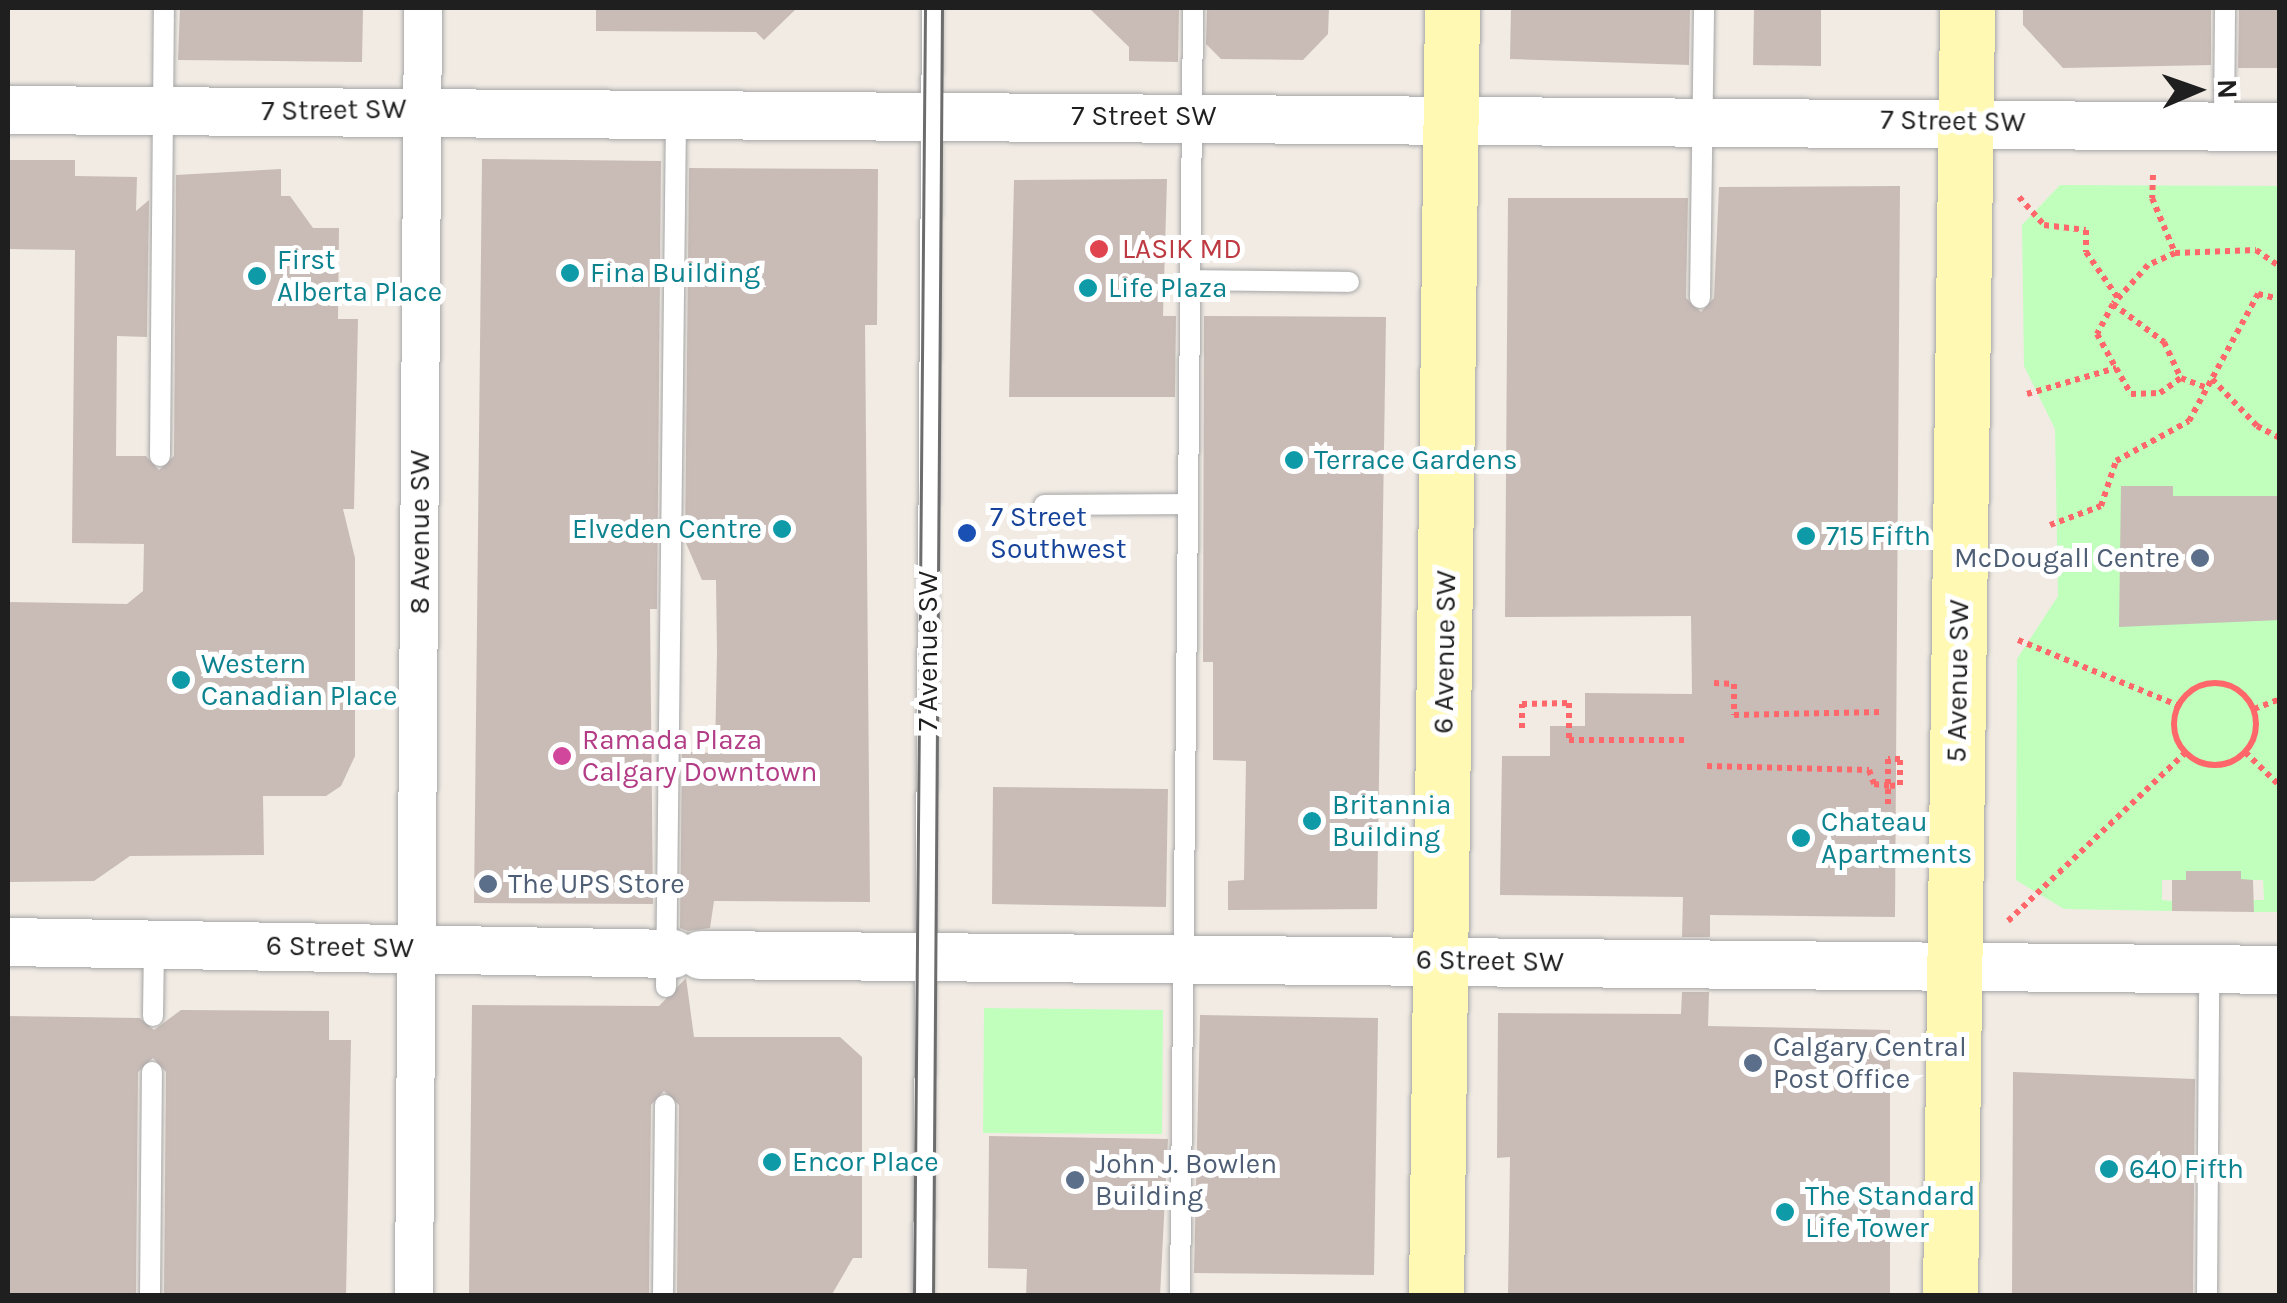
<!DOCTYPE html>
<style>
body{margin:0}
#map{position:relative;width:2287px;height:1303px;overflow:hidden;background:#f1ebe4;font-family:Karla,sans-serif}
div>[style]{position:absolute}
.park>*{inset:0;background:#c1ffbd}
.building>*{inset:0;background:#c9bcb7}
.path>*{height:6px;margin-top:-3px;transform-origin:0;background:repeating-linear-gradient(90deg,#ff676b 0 5px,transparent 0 10px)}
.path>.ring{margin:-3px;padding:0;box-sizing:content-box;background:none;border:6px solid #ff676b;border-radius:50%}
.roads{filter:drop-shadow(0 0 2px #a6a6a6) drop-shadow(0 0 2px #a6a6a6)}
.service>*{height:20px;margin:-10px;padding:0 10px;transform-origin:10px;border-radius:10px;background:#fff}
.minor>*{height:38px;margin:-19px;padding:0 19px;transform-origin:19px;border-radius:19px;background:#fff}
.tertiary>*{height:48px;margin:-24px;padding:0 24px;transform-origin:24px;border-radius:24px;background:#fff}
.secondary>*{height:55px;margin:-27.5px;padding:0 27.5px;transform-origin:27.5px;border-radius:27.5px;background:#fff9b4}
.tram>*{height:2.5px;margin:-1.25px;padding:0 1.25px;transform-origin:1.25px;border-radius:1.25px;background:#6d6d6d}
.dots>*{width:28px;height:28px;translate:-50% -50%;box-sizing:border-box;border:5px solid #fff;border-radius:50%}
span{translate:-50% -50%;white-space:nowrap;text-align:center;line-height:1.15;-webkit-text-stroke:10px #fff;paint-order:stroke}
.street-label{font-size:28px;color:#1f1f1f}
.health-label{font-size:28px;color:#be3a42}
.left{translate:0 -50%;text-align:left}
.culture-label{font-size:28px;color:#0d838f}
.right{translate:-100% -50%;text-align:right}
.transit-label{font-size:28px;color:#164399}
.service-label{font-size:28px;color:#4e5e75}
.hotel-label{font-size:28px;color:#b23c85}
.frame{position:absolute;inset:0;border:10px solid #1f1f1f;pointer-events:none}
.north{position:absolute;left:2147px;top:40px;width:100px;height:100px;-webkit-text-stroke:8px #fff;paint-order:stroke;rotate:88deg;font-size:28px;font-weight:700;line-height:40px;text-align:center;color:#1f1f1f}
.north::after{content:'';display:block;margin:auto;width:35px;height:45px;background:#1f1f1f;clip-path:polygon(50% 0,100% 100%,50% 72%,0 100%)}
</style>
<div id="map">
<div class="park">
<div style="clip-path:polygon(2060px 185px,2279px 186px,2279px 912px,2254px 912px,2253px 900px,2264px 900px,2263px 880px,2162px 880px,2162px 900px,2172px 901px,2172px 911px,2064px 909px,2016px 880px,2017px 659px,2058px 596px,2055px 429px,2024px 366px,2022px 225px)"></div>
<div style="clip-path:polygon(984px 1008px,1163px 1010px,1162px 1134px,983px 1133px)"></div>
</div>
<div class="building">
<div style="clip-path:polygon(180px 8px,363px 8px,362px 62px,178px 60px)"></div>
<div style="clip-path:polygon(596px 8px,797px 8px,764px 40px,756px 32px,596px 31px)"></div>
<div style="clip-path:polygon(1089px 8px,1179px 8px,1178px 62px,1129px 61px,1129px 47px)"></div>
<div style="clip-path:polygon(1207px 8px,1329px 8px,1328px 34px,1303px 60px,1221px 59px,1206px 44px)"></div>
<div style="clip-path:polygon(1511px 8px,1690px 8px,1689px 65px,1510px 59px)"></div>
<div style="clip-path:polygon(1754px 8px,1821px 8px,1821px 66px,1753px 65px)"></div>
<div style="clip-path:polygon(2023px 8px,2211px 8px,2211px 65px,2063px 68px,2023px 25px)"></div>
<div style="clip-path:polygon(2239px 8px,2280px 8px,2280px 68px,2238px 68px)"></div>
<div style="clip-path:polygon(482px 159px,661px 161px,657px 609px,650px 609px,653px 904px,474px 903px)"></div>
<div style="clip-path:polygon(8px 160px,75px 160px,75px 176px,137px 177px,136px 211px,149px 200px,147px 337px,117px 336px,116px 456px,146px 456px,159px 470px,174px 456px,176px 175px,281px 169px,281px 196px,290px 196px,313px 228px,339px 228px,338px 319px,358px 319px,354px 509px,343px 509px,355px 558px,355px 756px,341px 786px,326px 796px,263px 796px,264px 855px,130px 856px,94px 881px,8px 882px,8px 602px,127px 604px,143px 591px,144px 544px,72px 543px,75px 250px,8px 249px)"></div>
<div style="clip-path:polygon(689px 168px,878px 169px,877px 325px,865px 325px,870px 902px,714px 901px,710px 928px,688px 931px,680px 928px,682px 752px,715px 753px,717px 652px,716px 580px,702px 580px,685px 541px)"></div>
<div style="clip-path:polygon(1167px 179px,1163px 316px,1176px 316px,1175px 397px,1009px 397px,1014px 180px)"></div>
<div style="clip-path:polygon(1900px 186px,1895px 917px,1710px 915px,1710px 937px,1682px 937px,1683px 897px,1500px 895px,1502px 756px,1550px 756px,1550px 726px,1585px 726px,1585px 693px,1692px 694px,1691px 616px,1505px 617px,1508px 198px,1688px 198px,1686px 298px,1701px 312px,1714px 298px,1719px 187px)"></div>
<div style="clip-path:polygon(1204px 316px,1386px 317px,1377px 909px,1228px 910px,1228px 881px,1244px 880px,1246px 761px,1213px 760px,1213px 662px,1203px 662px)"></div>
<div style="clip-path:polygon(2121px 486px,2173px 486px,2173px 496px,2280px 496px,2280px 620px,2119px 627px)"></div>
<div style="clip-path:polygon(993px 787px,1168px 789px,1166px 907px,992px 904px)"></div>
<div style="clip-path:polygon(2186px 871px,2241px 871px,2241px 879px,2253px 880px,2254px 912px,2172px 911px,2172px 880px,2186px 880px)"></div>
<div style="clip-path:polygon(686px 978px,694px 1037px,840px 1037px,862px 1057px,862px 1258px,853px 1258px,831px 1296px,677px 1296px,679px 1105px,664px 1091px,651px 1105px,649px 1296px,469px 1296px,472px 1005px,659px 1006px)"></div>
<div style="clip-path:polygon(1682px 992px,1709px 992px,1708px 1026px,1890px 1030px,1890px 1296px,1508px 1296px,1510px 1157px,1497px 1158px,1498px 1013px,1681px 1014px)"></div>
<div style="clip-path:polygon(181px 1010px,329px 1011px,329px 1040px,351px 1040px,346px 1296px,164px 1296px,166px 1072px,153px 1058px,138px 1072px,136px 1296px,8px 1296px,8px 1016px,140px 1018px,154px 1030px)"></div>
<div style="clip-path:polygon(1200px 1015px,1378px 1018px,1374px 1275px,1194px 1273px)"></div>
<div style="clip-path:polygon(2013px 1072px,2195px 1079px,2193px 1296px,2012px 1296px)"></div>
<div style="clip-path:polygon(989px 1136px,1168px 1139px,1160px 1296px,1026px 1296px,1027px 1269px,988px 1268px)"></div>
</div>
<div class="path">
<div style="left:2153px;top:175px;width:23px;rotate:92deg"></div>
<div style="left:2152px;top:198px;width:60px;rotate:67.3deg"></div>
<div style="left:2175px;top:253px;width:30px;rotate:156deg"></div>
<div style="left:2148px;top:265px;width:52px;rotate:131.9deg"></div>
<div style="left:2113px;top:304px;width:64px;rotate:36.7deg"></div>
<div style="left:2164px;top:342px;width:40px;rotate:65deg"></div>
<div style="left:2181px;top:378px;width:28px;rotate:21deg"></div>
<div style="left:2019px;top:197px;width:38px;rotate:48deg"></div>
<div style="left:2044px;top:225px;width:42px;rotate:6.8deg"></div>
<div style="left:2086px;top:230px;width:22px;rotate:90deg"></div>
<div style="left:2086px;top:252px;width:56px;rotate:55.2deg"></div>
<div style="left:2175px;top:253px;width:81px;rotate:-2.1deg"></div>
<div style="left:2256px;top:250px;width:29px;rotate:35deg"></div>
<div style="left:2113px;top:304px;width:34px;rotate:118deg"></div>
<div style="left:2097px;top:334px;width:39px;rotate:61deg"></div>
<div style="left:2212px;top:379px;width:65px;rotate:46.2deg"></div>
<div style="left:2257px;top:426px;width:26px;rotate:28deg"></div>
<div style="left:2027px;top:394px;width:93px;rotate:-16.3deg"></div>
<div style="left:2116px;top:368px;width:30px;rotate:60deg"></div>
<div style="left:2131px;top:394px;width:29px;rotate:-2deg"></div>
<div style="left:2160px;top:393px;width:26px;rotate:-36deg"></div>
<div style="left:2050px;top:525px;width:54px;rotate:-20.4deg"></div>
<div style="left:2101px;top:506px;width:47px;rotate:-71.6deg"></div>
<div style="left:2116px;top:461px;width:83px;rotate:-28.7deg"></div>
<div style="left:2189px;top:421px;width:145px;rotate:-61.5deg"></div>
<div style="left:2258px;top:294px;width:23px;rotate:13deg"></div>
<div style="left:2018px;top:640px;width:172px;rotate:22.2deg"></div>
<div class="ring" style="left:2174px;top:683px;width:76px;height:76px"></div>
<div style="left:1714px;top:683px;width:20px;rotate:3deg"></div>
<div style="left:1734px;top:684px;width:31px;rotate:90deg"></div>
<div style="left:1734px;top:715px;width:149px;rotate:-1.2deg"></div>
<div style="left:2254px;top:709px;width:28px;rotate:-21deg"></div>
<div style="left:1522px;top:728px;width:24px;rotate:-90deg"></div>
<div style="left:1522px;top:704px;width:47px;rotate:-1.2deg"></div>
<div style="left:1569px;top:703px;width:37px;rotate:90deg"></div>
<div style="left:1569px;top:740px;width:116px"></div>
<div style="left:2245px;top:752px;width:49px;rotate:44.2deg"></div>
<div style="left:1707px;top:766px;width:162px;rotate:1.4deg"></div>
<div style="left:1869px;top:770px;width:15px;rotate:70deg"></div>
<div style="left:1874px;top:784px;width:16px;rotate:7deg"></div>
<div style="left:1890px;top:786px;width:10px;rotate:-6deg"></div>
<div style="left:1900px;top:785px;width:26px;rotate:-90deg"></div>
<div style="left:1900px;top:759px;width:12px;rotate:180deg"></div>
<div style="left:1888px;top:759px;width:48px;rotate:90deg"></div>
<div style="left:2008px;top:921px;width:244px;rotate:-43.5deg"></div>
</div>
<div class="roads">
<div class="service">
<div style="left:2224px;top:126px;width:118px;rotate:-89.5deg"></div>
<div style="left:1189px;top:280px;width:160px;rotate:0.7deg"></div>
<div style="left:1700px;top:298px;width:290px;rotate:-89.2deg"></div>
<div style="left:160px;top:456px;width:448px;rotate:-89.5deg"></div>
<div style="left:1044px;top:505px;width:141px;rotate:-0.4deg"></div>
<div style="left:666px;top:987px;width:873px;rotate:-89.34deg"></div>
<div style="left:153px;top:1016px;width:72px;rotate:-89.2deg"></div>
<div style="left:150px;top:1296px;width:224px;rotate:-89.5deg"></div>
<div style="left:663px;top:1296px;width:191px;rotate:-89.4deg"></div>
<div style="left:923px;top:1296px;width:1288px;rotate:-89.6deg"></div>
<div style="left:1180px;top:1296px;width:1288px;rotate:-89.42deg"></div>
<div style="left:2207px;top:1296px;width:327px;rotate:-89.6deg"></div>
</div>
<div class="minor">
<div style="left:414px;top:1296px;width:1288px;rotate:-89.6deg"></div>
</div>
<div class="tertiary">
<div style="left:8px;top:110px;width:2272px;rotate:0.43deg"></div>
<div style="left:8px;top:942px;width:665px;rotate:1.03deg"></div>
<div style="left:701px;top:955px;width:1579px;rotate:0.54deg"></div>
</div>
<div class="secondary">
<div style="left:1436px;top:1296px;width:1288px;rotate:-89.29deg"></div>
<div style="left:1950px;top:1296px;width:1288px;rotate:-89.24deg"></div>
</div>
</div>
<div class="tram">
<div style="left:914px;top:1296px;width:1288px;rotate:-89.51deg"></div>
<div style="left:933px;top:1296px;width:1288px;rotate:-89.6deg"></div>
</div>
<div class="dots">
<div style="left:1099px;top:249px;background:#e0444e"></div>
<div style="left:570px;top:273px;background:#0f9aa8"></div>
<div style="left:257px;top:276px;background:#0f9aa8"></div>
<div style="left:1088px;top:288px;background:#0f9aa8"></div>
<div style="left:1294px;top:460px;background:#0f9aa8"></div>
<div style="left:782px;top:529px;background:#0f9aa8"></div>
<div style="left:967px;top:533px;background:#1a4fb4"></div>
<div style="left:1806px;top:536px;background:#0f9aa8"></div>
<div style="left:2200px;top:558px;background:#5c6f8a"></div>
<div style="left:181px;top:680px;background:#0f9aa8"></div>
<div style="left:562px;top:756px;background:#d1479c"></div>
<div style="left:1312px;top:821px;background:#0f9aa8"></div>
<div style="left:1801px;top:838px;background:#0f9aa8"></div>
<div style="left:488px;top:884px;background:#5c6f8a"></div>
<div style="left:1753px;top:1063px;background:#5c6f8a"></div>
<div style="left:772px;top:1162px;background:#0f9aa8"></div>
<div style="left:2109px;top:1169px;background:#0f9aa8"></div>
<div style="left:1075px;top:1180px;background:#5c6f8a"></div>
<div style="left:1785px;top:1212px;background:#0f9aa8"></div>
</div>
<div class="street-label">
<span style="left:334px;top:110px;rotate:-1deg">7 Street SW</span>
<span style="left:1144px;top:116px">7 Street SW</span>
<span style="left:1953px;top:121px;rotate:1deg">7 Street SW</span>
<span style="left:420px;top:532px;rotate:-90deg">8 Avenue SW</span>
<span style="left:928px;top:651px;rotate:-90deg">7 Avenue SW</span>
<span style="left:1445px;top:652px;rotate:-89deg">6 Avenue SW</span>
<span style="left:1958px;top:681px;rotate:-89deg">5 Avenue SW</span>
<span style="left:340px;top:947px;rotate:1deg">6 Street SW</span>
<span style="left:1490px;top:961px;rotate:1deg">6 Street SW</span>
</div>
<div class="health-label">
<span class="left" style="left:1122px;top:249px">LASIK MD</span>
</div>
<div class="culture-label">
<span class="left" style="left:277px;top:276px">First<br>Alberta Place</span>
<span class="left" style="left:590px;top:273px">Fina Building</span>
<span class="left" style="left:1108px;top:288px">Life Plaza</span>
<span class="left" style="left:1314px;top:460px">Terrace Gardens</span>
<span class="right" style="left:762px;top:529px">Elveden Centre</span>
<span class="left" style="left:1826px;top:536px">715 Fifth</span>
<span class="left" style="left:201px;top:680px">Western<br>Canadian Place</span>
<span class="left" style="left:1332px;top:821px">Britannia<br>Building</span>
<span class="left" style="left:1821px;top:838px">Chateau<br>Apartments</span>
<span class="left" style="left:792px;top:1162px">Encor Place</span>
<span class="left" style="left:2129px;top:1169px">640 Fifth</span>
<span class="left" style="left:1805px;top:1212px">The Standard<br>Life Tower</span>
</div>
<div class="transit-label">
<span class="left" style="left:990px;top:533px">7 Street<br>Southwest</span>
</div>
<div class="service-label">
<span class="right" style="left:2180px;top:558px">McDougall Centre</span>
<span class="left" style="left:508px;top:884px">The UPS Store</span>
<span class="left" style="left:1773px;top:1063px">Calgary Central<br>Post Office</span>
<span class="left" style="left:1095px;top:1180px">John J. Bowlen<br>Building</span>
</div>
<div class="hotel-label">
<span class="left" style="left:582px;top:756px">Ramada Plaza<br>Calgary Downtown</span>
</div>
<div class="frame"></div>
<div class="north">N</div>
</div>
